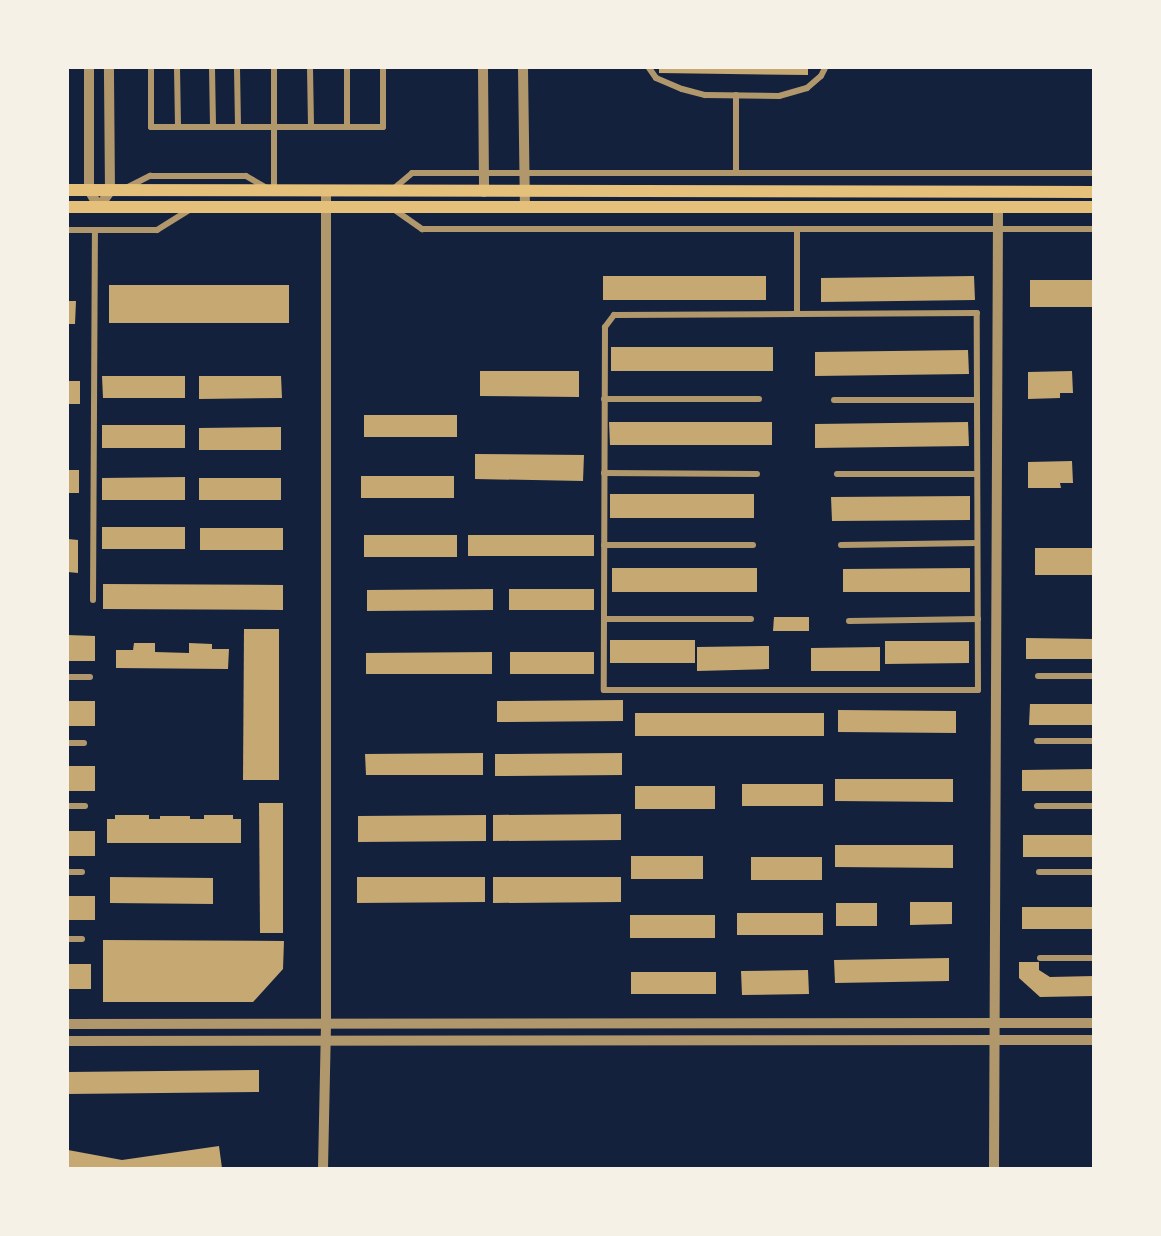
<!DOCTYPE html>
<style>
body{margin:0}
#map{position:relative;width:1161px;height:1236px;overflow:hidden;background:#14213d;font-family:"Playfair Display",serif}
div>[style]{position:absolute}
.building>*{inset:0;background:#c6a872}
.minor>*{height:6px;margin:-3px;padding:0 3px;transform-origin:3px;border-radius:3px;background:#b1986c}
.tertiary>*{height:10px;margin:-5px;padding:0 5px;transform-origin:5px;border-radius:5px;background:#b1986c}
.secondary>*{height:12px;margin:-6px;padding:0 6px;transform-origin:6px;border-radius:6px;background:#e5c07b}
span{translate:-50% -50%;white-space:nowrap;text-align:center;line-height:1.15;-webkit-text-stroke:4.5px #f6f1e7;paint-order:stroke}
.frame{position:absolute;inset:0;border:69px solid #f6f1e7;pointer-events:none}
</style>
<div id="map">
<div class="building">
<div style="clip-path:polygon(659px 68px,808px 68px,808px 75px,659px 73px)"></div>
<div style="clip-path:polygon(603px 276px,766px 276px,766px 300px,603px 300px)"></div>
<div style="clip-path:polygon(974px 276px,975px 300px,821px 302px,821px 278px)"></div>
<div style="clip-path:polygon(1030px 280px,1094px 280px,1094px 307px,1030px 307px)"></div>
<div style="clip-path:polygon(109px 285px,289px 285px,289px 323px,109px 323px)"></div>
<div style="clip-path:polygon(68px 301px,76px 301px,75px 324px,68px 324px)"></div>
<div style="clip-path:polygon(611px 347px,773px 347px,773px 371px,611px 371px)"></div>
<div style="clip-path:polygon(968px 350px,969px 374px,815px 376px,815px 352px)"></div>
<div style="clip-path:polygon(480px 371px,579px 371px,579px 397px,480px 396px)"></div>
<div style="clip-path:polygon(1072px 371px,1073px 393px,1060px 393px,1060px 398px,1028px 399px,1028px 372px)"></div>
<div style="clip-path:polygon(102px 376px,185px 376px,185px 398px,103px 398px)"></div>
<div style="clip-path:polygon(199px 376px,281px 376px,282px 398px,199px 399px)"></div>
<div style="clip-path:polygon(68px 381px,80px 381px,80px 404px,68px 404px)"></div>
<div style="clip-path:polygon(364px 415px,457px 415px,457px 437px,364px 437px)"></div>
<div style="clip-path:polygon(609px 422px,772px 422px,772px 445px,610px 445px)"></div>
<div style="clip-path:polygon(968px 422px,969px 446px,815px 448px,815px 424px)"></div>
<div style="clip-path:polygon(102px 425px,185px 425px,185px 448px,102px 448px)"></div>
<div style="clip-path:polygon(281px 427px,281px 450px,199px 450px,199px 428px)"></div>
<div style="clip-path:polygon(475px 454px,584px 455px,583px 481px,475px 479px)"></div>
<div style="clip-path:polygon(1072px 461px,1073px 483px,1060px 483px,1061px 488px,1028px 488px,1028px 462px)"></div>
<div style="clip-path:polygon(68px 470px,79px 470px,79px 493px,68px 493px)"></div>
<div style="clip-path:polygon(361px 476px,454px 476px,454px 498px,361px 498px)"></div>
<div style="clip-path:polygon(185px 477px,185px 500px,102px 500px,102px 478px)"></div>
<div style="clip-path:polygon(199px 478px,281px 478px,281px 500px,199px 500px)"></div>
<div style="clip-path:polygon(610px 494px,754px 494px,754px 518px,610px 518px)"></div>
<div style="clip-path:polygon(970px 496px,970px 520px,832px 521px,831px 497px)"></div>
<div style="clip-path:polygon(102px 527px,185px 527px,185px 549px,102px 549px)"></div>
<div style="clip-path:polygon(200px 528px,283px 528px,283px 550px,200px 550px)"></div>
<div style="clip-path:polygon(364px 535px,457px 535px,457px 557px,364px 557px)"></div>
<div style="clip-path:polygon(468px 535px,594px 535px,594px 556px,468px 556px)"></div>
<div style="clip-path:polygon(68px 539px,78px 540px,78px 573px,68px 572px)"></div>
<div style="clip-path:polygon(1035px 548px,1094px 548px,1094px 575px,1035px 575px)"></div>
<div style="clip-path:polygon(612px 568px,757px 568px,757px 592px,612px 592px)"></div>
<div style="clip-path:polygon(970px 568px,970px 592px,843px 592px,843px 569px)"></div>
<div style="clip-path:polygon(103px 584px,283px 585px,283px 610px,103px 609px)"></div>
<div style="clip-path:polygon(493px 589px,493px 610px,367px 611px,367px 590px)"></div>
<div style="clip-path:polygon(509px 589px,594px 589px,594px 610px,509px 610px)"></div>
<div style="clip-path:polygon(774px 617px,809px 617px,809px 631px,773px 631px)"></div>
<div style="clip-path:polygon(244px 629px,279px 629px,279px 780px,243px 780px)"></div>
<div style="clip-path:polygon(68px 635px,95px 636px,95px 661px,68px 661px)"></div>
<div style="clip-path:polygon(1026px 638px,1094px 639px,1094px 659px,1026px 659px)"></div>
<div style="clip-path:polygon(610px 640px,695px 640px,695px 663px,610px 663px)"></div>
<div style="clip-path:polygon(885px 641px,969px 641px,969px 663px,885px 664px)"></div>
<div style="clip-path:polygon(134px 643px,155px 643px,155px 652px,189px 653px,189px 643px,212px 644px,212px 649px,229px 649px,228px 669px,116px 668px,116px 650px,133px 650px)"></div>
<div style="clip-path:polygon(769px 646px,769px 669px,697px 671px,697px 647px)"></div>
<div style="clip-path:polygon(880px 647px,880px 671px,811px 671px,811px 648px)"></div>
<div style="clip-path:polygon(492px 652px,492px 674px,366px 674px,366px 653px)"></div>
<div style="clip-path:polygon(510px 652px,594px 652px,594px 674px,510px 674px)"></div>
<div style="clip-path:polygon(623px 700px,623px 721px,497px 722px,497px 701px)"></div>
<div style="clip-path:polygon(68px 701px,95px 701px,95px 726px,68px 726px)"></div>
<div style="clip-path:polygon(1030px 704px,1094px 704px,1094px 725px,1029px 725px)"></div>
<div style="clip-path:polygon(838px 710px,956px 711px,956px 733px,838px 732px)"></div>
<div style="clip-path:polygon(635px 713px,824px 713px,824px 736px,635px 736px)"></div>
<div style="clip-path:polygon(483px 753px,483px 775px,366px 775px,365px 754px)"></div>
<div style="clip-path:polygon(622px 753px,622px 775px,495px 776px,495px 754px)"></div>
<div style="clip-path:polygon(68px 766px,95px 766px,95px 791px,68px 791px)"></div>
<div style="clip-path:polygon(1094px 769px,1094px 791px,1022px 791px,1022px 770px)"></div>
<div style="clip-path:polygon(835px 779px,953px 779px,953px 802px,835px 801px)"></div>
<div style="clip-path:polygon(742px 784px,823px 784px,823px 806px,742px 806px)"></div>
<div style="clip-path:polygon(635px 786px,715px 786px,715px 809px,635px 809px)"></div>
<div style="clip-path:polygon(259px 803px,283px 803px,283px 933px,260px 933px)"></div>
<div style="clip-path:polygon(621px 814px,621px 840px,493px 841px,493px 815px)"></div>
<div style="clip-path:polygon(115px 815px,149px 815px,149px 819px,160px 819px,160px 816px,190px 816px,190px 819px,204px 819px,204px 815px,233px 815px,233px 819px,241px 819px,241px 843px,107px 843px,107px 819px,115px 819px)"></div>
<div style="clip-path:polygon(486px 815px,486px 841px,358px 842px,358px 816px)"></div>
<div style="clip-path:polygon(68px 831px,95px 831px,95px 856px,68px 856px)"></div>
<div style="clip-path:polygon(1023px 835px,1094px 835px,1094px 857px,1023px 857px)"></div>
<div style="clip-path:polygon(835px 845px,953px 845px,953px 868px,835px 867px)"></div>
<div style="clip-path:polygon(631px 856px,703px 856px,703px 879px,631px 879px)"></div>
<div style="clip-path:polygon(751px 857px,822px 857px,822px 880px,751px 880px)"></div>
<div style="clip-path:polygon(110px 877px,213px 878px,213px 904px,110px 903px)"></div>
<div style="clip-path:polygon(357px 877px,485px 877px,485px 902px,357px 903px)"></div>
<div style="clip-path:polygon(493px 877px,621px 877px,621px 902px,493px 903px)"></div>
<div style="clip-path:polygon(68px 896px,95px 896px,95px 920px,68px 920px)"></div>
<div style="clip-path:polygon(910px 902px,952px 902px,952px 924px,910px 925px)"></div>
<div style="clip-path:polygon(836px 903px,877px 903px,877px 926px,836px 926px)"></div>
<div style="clip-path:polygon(1022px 907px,1094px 907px,1094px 929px,1022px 929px)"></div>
<div style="clip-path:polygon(737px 913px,823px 913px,823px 935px,737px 935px)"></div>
<div style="clip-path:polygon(630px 915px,715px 915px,715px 938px,630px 938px)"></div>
<div style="clip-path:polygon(103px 940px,284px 941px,283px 969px,253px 1002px,103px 1002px)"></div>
<div style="clip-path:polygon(949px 958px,949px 981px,835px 983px,834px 960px)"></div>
<div style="clip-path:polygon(1019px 962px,1039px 962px,1039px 970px,1050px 977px,1094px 976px,1094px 996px,1040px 997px,1019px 978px)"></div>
<div style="clip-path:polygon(68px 964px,91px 964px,91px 989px,68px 989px)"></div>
<div style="clip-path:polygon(808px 970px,809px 994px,742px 995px,741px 971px)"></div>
<div style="clip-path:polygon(631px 972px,716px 972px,716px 994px,631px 994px)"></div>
<div style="clip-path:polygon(259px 1070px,259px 1092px,68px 1094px,68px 1072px)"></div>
<div style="clip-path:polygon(219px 1146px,222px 1168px,68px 1168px,68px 1150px,122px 1160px)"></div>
</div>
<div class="minor">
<div style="left:151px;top:68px;width:59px;rotate:90deg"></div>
<div style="left:151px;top:127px;width:232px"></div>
<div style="left:383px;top:127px;width:59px;rotate:-90deg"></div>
<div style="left:177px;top:68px;width:59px;rotate:89deg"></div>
<div style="left:212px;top:68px;width:59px;rotate:89deg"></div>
<div style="left:237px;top:68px;width:59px;rotate:89deg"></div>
<div style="left:310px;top:68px;width:59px;rotate:89deg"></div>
<div style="left:347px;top:68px;width:59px;rotate:90deg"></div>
<div style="left:649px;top:68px;width:12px;rotate:55deg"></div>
<div style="left:656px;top:78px;width:28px;rotate:23deg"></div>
<div style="left:682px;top:89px;width:24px;rotate:15deg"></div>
<div style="left:705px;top:95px;width:74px;rotate:0.8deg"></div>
<div style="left:779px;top:96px;width:29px;rotate:-16deg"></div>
<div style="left:807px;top:88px;width:18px;rotate:-41deg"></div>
<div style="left:821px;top:76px;width:9px;rotate:-63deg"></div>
<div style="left:736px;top:95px;width:78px;rotate:90deg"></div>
<div style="left:128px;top:187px;width:25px;rotate:-27deg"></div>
<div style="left:150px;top:176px;width:96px"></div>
<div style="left:246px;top:176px;width:32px;rotate:30deg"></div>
<div style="left:274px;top:192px;width:124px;rotate:-90deg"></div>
<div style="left:392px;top:190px;width:26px;rotate:-40deg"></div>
<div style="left:412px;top:173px;width:682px"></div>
<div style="left:392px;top:208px;width:37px;rotate:35deg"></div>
<div style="left:422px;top:229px;width:672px"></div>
<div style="left:797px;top:229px;width:85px;rotate:90deg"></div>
<div style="left:797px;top:314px;width:183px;rotate:179.7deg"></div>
<div style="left:614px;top:315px;width:15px;rotate:127deg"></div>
<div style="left:605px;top:327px;width:363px;rotate:90.2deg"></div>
<div style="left:604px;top:690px;width:374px"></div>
<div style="left:978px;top:690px;width:377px;rotate:-90.2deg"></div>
<div style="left:977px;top:313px;width:180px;rotate:179.7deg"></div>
<div style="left:68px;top:230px;width:89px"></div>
<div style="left:157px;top:230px;width:39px;rotate:-32deg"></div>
<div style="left:604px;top:399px;width:155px"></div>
<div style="left:834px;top:400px;width:143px"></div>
<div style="left:604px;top:473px;width:153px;rotate:0.4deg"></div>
<div style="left:837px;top:474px;width:140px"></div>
<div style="left:604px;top:545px;width:149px"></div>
<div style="left:841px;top:545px;width:136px;rotate:-0.8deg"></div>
<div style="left:93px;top:600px;width:370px;rotate:-89.7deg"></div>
<div style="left:604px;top:619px;width:147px"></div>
<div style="left:849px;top:621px;width:129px;rotate:-0.9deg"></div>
<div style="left:1038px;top:676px;width:56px"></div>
<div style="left:68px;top:677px;width:22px"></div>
<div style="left:1037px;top:741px;width:57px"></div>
<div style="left:68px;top:743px;width:16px"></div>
<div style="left:68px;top:806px;width:17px"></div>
<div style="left:1037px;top:806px;width:57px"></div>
<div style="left:68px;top:872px;width:14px"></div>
<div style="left:1039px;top:872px;width:55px"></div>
<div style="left:68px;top:939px;width:14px"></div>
<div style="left:1040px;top:958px;width:54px"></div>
</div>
<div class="tertiary">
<div style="left:89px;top:68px;width:122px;rotate:90deg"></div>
<div style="left:89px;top:190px;width:20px;rotate:60deg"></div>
<div style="left:99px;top:207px;width:19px;rotate:-55deg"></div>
<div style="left:110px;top:191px;width:123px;rotate:-90.5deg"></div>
<div style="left:483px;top:68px;width:124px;rotate:89.5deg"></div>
<div style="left:523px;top:68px;width:140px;rotate:89.2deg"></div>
<div style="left:68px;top:1024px;width:1026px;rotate:-0.06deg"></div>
<div style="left:68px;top:1041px;width:1026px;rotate:-0.06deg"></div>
<div style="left:323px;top:1168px;width:143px;rotate:-88.8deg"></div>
<div style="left:326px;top:1025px;width:833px;rotate:-90deg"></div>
<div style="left:994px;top:1168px;width:962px;rotate:-89.76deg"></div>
</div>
<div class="secondary">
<div style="left:68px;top:190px;width:1026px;rotate:0.11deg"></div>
<div style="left:68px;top:207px;width:1026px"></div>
</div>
<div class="frame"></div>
</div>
